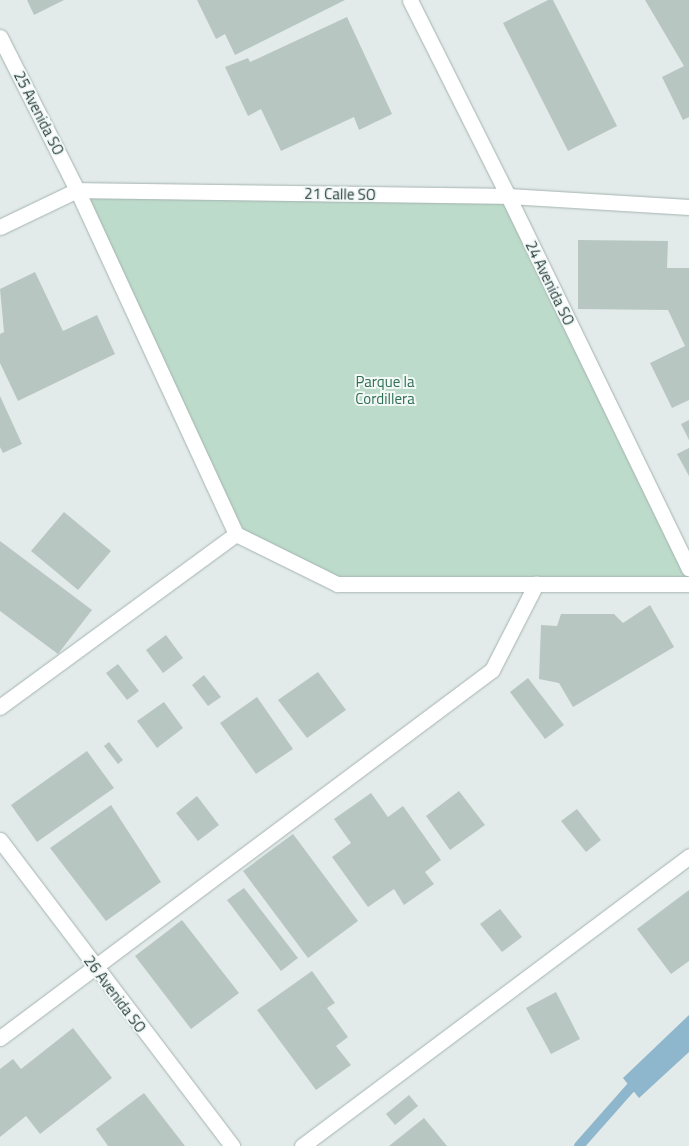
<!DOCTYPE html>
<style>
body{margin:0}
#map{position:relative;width:689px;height:1146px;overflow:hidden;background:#e2ebe9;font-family:"Titillium Web",sans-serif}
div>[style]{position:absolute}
.green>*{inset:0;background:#bddbcb}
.water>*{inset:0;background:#8eb6cc}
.stream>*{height:10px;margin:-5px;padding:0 5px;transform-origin:5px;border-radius:5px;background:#8eb6cc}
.building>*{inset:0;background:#b8c6c2}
.roads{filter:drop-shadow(0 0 1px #a5b3b1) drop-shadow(0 0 1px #a5b3b1)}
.minor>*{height:15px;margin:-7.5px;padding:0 7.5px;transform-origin:7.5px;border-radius:7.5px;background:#fff}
.tertiary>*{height:15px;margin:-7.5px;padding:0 7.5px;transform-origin:7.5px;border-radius:7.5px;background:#fff}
span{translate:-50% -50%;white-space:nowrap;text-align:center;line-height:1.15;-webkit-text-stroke:4px #f2f8f6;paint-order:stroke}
.street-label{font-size:15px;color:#233b39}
.park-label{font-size:15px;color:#306f55}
</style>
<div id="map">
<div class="green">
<div style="clip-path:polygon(77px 190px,508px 196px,689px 569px,689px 583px,337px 584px,236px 534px)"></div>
</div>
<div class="water">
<div style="clip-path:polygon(689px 1015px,689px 1052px,639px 1098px,623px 1078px)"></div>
</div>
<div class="stream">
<div style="left:579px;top:1146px;width:92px;rotate:-48.5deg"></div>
</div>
<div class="building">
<div style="clip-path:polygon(27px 0,64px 0,34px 15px)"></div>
<div style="clip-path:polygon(197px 0,345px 0,235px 55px,225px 34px,216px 39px)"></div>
<div style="clip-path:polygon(548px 0,553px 0,617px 126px,568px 151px,503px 23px)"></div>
<div style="clip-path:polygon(645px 0,689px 0,689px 117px,683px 120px,662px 77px,684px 66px)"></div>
<div style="clip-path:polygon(347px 17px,392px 114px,359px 130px,354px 117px,281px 151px,261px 109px,248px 116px,225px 67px,248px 58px,250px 62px)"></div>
<div style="clip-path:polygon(578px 240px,668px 241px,667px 268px,689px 268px,689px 400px,672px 408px,650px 363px,685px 346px,668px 310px,578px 309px)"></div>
<div style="clip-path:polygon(35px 272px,63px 331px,97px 315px,115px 354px,18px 401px,0 363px,0 334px,4px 332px,0 289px)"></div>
<div style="clip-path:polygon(0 396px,22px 444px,3px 453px,0 447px)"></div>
<div style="clip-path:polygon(689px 420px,689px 440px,681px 424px)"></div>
<div style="clip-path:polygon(689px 448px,689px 476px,677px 454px)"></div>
<div style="clip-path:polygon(64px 512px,111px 551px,78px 590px,31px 551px)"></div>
<div style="clip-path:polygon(0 541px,92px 610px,58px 654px,0 611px)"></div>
<div style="clip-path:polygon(650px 605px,674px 647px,573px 707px,559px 683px,539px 679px,541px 625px,557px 626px,561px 614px,614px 614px,623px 623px)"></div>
<div style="clip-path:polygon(166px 635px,183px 658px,163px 673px,146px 650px)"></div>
<div style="clip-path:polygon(118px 664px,139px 691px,127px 700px,106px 673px)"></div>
<div style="clip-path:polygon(318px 672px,346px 710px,307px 738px,278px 700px)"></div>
<div style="clip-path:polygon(204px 675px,221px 697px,208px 706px,192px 685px)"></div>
<div style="clip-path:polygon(528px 678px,564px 725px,545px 739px,510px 692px)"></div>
<div style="clip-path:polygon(257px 697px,293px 749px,256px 774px,220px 723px)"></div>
<div style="clip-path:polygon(164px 702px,183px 728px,157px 748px,137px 721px)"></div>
<div style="clip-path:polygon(109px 742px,123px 760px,118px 764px,104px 746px)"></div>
<div style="clip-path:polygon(87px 751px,114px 788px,37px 842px,11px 805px)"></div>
<div style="clip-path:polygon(459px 791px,485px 825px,450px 850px,426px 816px)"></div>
<div style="clip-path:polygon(371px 793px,388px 817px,403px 806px,441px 860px,425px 872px,434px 884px,404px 905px,394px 889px,368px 907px,332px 857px,351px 843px,334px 819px)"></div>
<div style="clip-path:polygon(197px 796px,219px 825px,198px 841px,176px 813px)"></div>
<div style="clip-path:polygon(111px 805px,161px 882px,106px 921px,50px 848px)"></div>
<div style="clip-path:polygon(577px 809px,601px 840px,586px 852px,561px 821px)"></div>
<div style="clip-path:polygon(293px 834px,358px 921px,308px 958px,243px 871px)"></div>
<div style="clip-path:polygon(244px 888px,298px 958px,281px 971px,227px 900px)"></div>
<div style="clip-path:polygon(689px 890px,689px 961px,671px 974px,637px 929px)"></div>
<div style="clip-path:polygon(500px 909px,522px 937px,502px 952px,480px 924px)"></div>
<div style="clip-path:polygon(182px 920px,239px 993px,191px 1029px,135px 956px)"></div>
<div style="clip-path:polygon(312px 971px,335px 1003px,327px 1008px,348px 1037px,336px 1046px,351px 1065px,316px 1090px,257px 1010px)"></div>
<div style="clip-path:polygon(556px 992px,580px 1039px,551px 1054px,526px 1008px)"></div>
<div style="clip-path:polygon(73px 1028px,112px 1078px,40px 1134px,26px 1116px,0 1137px,0 1069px,13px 1059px,21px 1069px)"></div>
<div style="clip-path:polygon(144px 1093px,185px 1146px,108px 1146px,96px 1129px)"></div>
<div style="clip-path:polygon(409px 1095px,418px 1106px,395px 1125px,386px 1114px)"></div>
<div style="clip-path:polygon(424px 1118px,447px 1146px,389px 1146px)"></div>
</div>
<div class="roads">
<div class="minor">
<div style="left:0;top:37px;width:171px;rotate:63.3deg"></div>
<div style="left:77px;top:190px;width:379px;rotate:65.2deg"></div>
<div style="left:236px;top:534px;width:293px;rotate:143.8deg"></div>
<div style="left:0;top:227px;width:85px;rotate:-25.7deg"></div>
<div style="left:77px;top:190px;width:431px;rotate:0.8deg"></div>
<div style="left:508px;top:196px;width:219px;rotate:-116.6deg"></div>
<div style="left:236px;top:534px;width:113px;rotate:26.3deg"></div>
<div style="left:337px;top:584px;width:352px"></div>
<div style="left:0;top:840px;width:384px;rotate:52.8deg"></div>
<div style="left:0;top:1038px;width:614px;rotate:-36.8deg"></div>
<div style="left:492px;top:670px;width:97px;rotate:-62.9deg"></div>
<div style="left:302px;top:1146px;width:484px;rotate:-36.8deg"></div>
</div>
<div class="tertiary">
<div style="left:689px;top:207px;width:181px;rotate:-176.5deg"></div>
<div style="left:508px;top:196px;width:414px;rotate:64.1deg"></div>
</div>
</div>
<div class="street-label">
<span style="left:39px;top:113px;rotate:63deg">25 Avenida SO</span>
<span style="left:340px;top:194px;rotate:1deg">21 Calle SO</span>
<span style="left:550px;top:283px;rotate:64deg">24 Avenida SO</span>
<span style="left:115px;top:994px;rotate:53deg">26 Avenida SO</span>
</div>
<div class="park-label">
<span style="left:385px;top:390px">Parque la<br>Cordillera</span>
</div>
</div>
